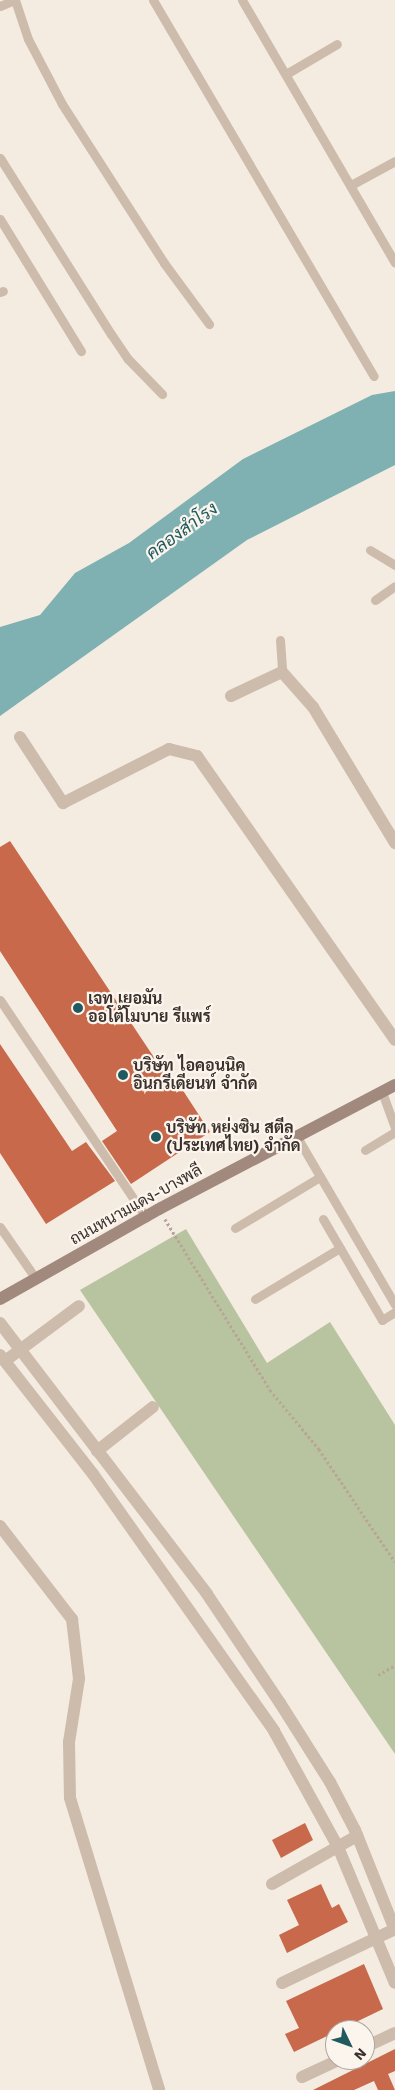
<!DOCTYPE html>
<meta charset="utf-8">
<style>
body{margin:0}
#map{position:relative;width:395px;height:2090px;overflow:hidden;background:#f4ebe1;font-family:"Work Sans",Sarabun,sans-serif}
div>[style]{position:absolute}
.green>*{inset:0;background:#b8c4a0}
.water>*{inset:0;background:#7fb0b2}
.building>*{inset:0;background:#c8694b}
.path>*{height:2.5px;margin-top:-1.25px;transform-origin:0;background:repeating-linear-gradient(90deg,#b9a596 0 2.5px,transparent 0 5px)}
.service>*{height:9px;margin:-4.5px;padding:0 4.5px;transform-origin:4.5px;border-radius:4.5px;background:#cdbbac}
.minor>*{height:12px;margin:-6px;padding:0 6px;transform-origin:6px;border-radius:6px;background:#cdbbac}
.secondary>*{height:12px;margin:-6px;padding:0 6px;transform-origin:6px;border-radius:6px;background:#a18a7d}
.dots>*{width:14px;height:14px;translate:-50% -50%;box-sizing:border-box;border:2px solid #fbf5ee;border-radius:50%}
span{translate:-50% -50%;white-space:nowrap;text-align:center;line-height:1.15;-webkit-text-stroke:4.5px #fbf5ee;paint-order:stroke}
.poi-label{font-size:16px;color:#3b302b;font-weight:700}
.left{translate:0 -50%;text-align:left}
.street-label{font-size:16px;color:#3b302b}
.water-label{font-size:18px;color:#1f5a5e;font-style:italic}
.north{position:absolute;left:325px;top:2020px;width:50px;height:50px;box-sizing:border-box;background:#fbf5ee;border:1px solid #aea6a0;border-radius:50%;rotate:132deg;font-size:14px;font-weight:700;line-height:20px;text-align:center;color:#3b302b}
.north::after{content:'';display:block;margin:auto;width:18px;height:22px;background:#1f5a5e;clip-path:polygon(50% 0,100% 100%,50% 72%,0 100%)}
</style>
<div id="map">
<div class="green">
<div style="clip-path:polygon(186px 1229px,267px 1363px,330px 1322px,395px 1425px,395px 1754px,80px 1290px)"></div>
</div>
<div class="water">
<div style="clip-path:polygon(395px 391px,395px 465px,247px 540px,0 716px,0 627px,40px 615px,75px 573px,129px 543px,243px 459px,372px 395px)"></div>
</div>
<div class="building">
<div style="clip-path:polygon(10px 841px,177px 1092px,182px 1089px,210px 1132px,131px 1184px,102px 1141px,117px 1131px,0 951px,0 847px)"></div>
<div style="clip-path:polygon(0 1044px,72px 1151px,86px 1142px,115px 1181px,46px 1224px,0 1153px)"></div>
<div style="clip-path:polygon(305px 1823px,313px 1840px,281px 1858px,272px 1840px)"></div>
<div style="clip-path:polygon(321px 1884px,332px 1908px,339px 1904px,348px 1922px,287px 1953px,279px 1935px,299px 1925px,287px 1900px)"></div>
<div style="clip-path:polygon(364px 1964px,383px 2009px,294px 2052px,285px 2034px,299px 2028px,286px 2001px)"></div>
<div style="clip-path:polygon(395px 2049px,395px 2071px,388px 2074px,395px 2090px,378px 2090px,374px 2081px,354px 2090px,313px 2090px)"></div>
</div>
<div class="path">
<div style="left:165px;top:1219px;width:201px;rotate:58.4deg"></div>
<div style="left:270px;top:1390px;width:77px;rotate:50.3deg"></div>
<div style="left:319px;top:1449px;width:136px;rotate:56.1deg"></div>
<div style="left:378px;top:1675px;width:20px;rotate:-30deg"></div>
</div>
<div class="service">
<div style="left:15px;top:0;width:41px;rotate:71.6deg"></div>
<div style="left:28px;top:39px;width:73px;rotate:62.4deg"></div>
<div style="left:62px;top:104px;width:189px;rotate:57.3deg"></div>
<div style="left:164px;top:263px;width:76px;rotate:53.6deg"></div>
<div style="left:153px;top:0;width:436px;rotate:59.6deg"></div>
<div style="left:242px;top:0;width:304px;rotate:59.8deg"></div>
<div style="left:0;top:6px;width:15px;rotate:-23deg"></div>
<div style="left:286px;top:74px;width:59px;rotate:-30.5deg"></div>
<div style="left:0;top:158px;width:208px;rotate:57.8deg"></div>
<div style="left:111px;top:334px;width:30px;rotate:56deg"></div>
<div style="left:128px;top:359px;width:49px;rotate:45.8deg"></div>
<div style="left:351px;top:185px;width:50px;rotate:-28.6deg"></div>
<div style="left:0;top:219px;width:155px;rotate:58.5deg"></div>
<div style="left:0;top:292px;width:3px;rotate:-18deg"></div>
<div style="left:370px;top:550px;width:29px;rotate:31deg"></div>
<div style="left:375px;top:600px;width:24px;rotate:-35deg"></div>
<div style="left:280px;top:640px;width:32px;rotate:86deg"></div>
<div style="left:0;top:1000px;width:262px;rotate:56.1deg"></div>
<div style="left:382px;top:1092px;width:38px;rotate:70deg"></div>
<div style="left:297px;top:1137px;width:194px;rotate:59.7deg"></div>
<div style="left:365px;top:1150px;width:35px;rotate:-31deg"></div>
<div style="left:323px;top:1219px;width:117px;rotate:59.7deg"></div>
<div style="left:382px;top:1320px;width:15px;rotate:-32deg"></div>
<div style="left:0;top:1227px;width:63px;rotate:55.3deg"></div>
<div style="left:235px;top:1228px;width:99px;rotate:-31deg"></div>
<div style="left:255px;top:1299px;width:99px;rotate:-31deg"></div>
</div>
<div class="minor">
<div style="left:231px;top:696px;width:56px;rotate:-25.2deg"></div>
<div style="left:282px;top:672px;width:47px;rotate:48.5deg"></div>
<div style="left:313px;top:707px;width:159px;rotate:58.9deg"></div>
<div style="left:20px;top:737px;width:79px;rotate:56.9deg"></div>
<div style="left:63px;top:803px;width:119px;rotate:-27deg"></div>
<div style="left:169px;top:749px;width:29px;rotate:14deg"></div>
<div style="left:197px;top:756px;width:346px;rotate:55.1deg"></div>
<div style="left:0;top:1323px;width:341px;rotate:52.6deg"></div>
<div style="left:207px;top:1594px;width:131px;rotate:56.2deg"></div>
<div style="left:280px;top:1703px;width:93px;rotate:57.7deg"></div>
<div style="left:330px;top:1782px;width:54px;rotate:62.5deg"></div>
<div style="left:355px;top:1830px;width:108px;rotate:68.2deg"></div>
<div style="left:0;top:1355px;width:151px;rotate:52deg"></div>
<div style="left:93px;top:1474px;width:314px;rotate:54.8deg"></div>
<div style="left:274px;top:1731px;width:132px;rotate:61.1deg"></div>
<div style="left:338px;top:1847px;width:147px;rotate:67.3deg"></div>
<div style="left:5px;top:1361px;width:92px;rotate:-36.6deg"></div>
<div style="left:97px;top:1451px;width:71px;rotate:-38.2deg"></div>
<div style="left:0;top:1526px;width:118px;rotate:52.3deg"></div>
<div style="left:72px;top:1619px;width:60px;rotate:83.3deg"></div>
<div style="left:79px;top:1679px;width:64px;rotate:99deg"></div>
<div style="left:69px;top:1742px;width:56px;rotate:89deg"></div>
<div style="left:70px;top:1798px;width:305px;rotate:73deg"></div>
<div style="left:272px;top:1884px;width:98px;rotate:-29.5deg"></div>
<div style="left:282px;top:1983px;width:125px;rotate:-25.5deg"></div>
<div style="left:365px;top:2047px;width:33px;rotate:-25deg"></div>
<div style="left:302px;top:2077px;width:40px;rotate:-25deg"></div>
</div>
<div class="secondary">
<div style="left:0;top:1299px;width:183px;rotate:-29.5deg"></div>
<div style="left:159px;top:1209px;width:267px;rotate:-27.7deg"></div>
</div>
<div class="dots">
<div style="left:78px;top:1008px;background:#1f5a5e"></div>
<div style="left:123px;top:1075px;background:#1f5a5e"></div>
<div style="left:156px;top:1137px;background:#1f5a5e"></div>
</div>
<div class="poi-label">
<span class="left" style="left:88px;top:1008px">เจท เยอมัน<br>ออโต้โมบาย รีแพร์</span>
<span class="left" style="left:133px;top:1075px">บริษัท ไอคอนนิค<br>อินกรีเดียนท์ จำกัด</span>
<span class="left" style="left:166px;top:1137px">บริษัท หย่งซิน สตีล<br>(ประเทศไทย) จํากัด</span>
</div>
<div class="street-label">
<span style="left:136px;top:1205px;rotate:-29deg">ถนนหนามแดง-บางพลี</span>
</div>
<div class="water-label">
<span style="left:182px;top:531px;rotate:-36deg">คลองสำโรง</span>
</div>
<div class="north">N</div>
</div>
